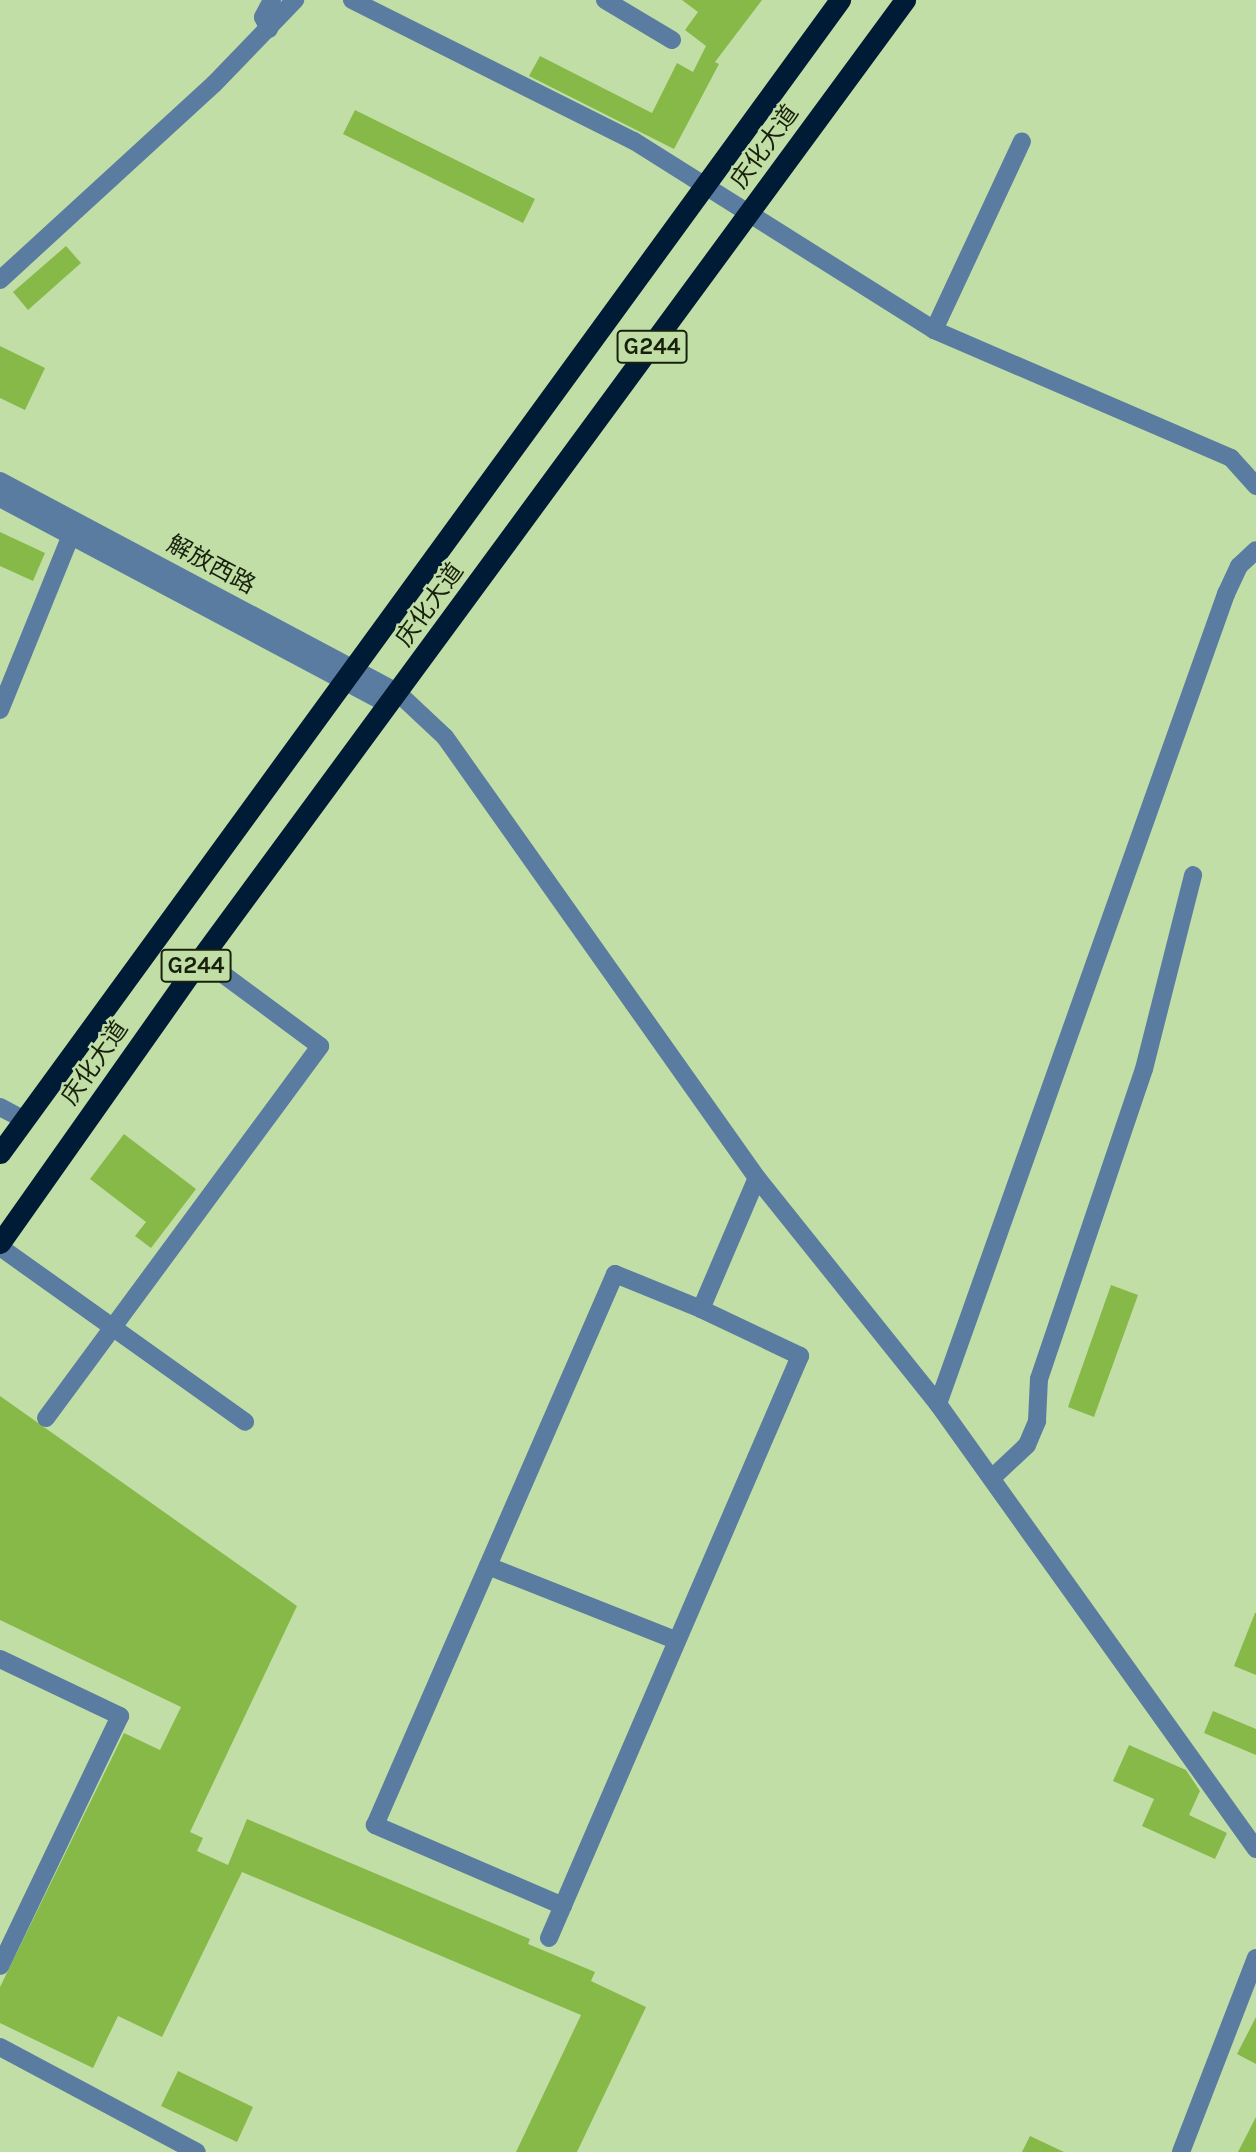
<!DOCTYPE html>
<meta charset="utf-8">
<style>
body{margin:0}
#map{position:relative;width:1256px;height:2152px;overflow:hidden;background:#c2dea7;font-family:Karla,"Noto Sans SC",sans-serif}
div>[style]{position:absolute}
.building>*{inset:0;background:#87b949}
.minor>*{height:18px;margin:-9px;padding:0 9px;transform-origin:9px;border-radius:9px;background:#597ca0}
.highway>*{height:21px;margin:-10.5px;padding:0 10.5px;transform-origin:10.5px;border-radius:10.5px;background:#001b35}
span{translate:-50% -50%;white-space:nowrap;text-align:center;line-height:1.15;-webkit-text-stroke:5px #c2dea7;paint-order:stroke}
.shield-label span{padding:2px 5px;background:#c2dea7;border:2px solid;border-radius:5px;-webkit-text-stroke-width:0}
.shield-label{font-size:23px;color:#17210c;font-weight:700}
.street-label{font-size:24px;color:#17210c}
</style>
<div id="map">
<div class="building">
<div style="clip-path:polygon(682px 0,762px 0,715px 62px,719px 64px,674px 149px,529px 76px,540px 56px,652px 113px,677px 63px,693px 72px,706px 46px,685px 30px,698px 12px)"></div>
<div style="clip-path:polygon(355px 110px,535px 199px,523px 223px,343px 134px)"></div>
<div style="clip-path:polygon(66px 246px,81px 263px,28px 310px,13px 292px)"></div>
<div style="clip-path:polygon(0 346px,45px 368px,25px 410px,0 398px)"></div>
<div style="clip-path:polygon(0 532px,45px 553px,33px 581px,0 566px)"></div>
<div style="clip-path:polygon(124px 1134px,196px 1189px,151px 1248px,135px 1236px,146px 1222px,90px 1179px)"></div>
<div style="clip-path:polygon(1111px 1285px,1138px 1295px,1094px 1417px,1068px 1407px)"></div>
<div style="clip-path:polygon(0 1396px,297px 1606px,190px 1832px,203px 1838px,197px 1851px,228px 1865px,247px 1819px,530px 1939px,528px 1944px,595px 1972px,591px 1981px,646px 2007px,577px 2152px,516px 2152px,581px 2015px,242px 1872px,162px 2037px,118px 2016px,93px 2068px,0 2023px,0 1987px,124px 1733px,160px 1750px,181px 1707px,0 1620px)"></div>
<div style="clip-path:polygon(1255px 1613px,1256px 1613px,1256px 1675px,1234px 1666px)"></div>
<div style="clip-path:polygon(1213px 1711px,1256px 1729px,1256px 1755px,1204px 1733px)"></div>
<div style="clip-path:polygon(1129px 1745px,1186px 1770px,1200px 1791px,1189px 1815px,1227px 1833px,1215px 1859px,1142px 1826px,1154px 1799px,1113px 1781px)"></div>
<div style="clip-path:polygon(1256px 2017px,1256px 2064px,1237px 2054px)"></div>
<div style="clip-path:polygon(178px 2071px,253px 2107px,237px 2142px,161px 2106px)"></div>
<div style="clip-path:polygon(1256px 2117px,1256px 2152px,1238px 2152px)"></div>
<div style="clip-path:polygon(1030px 2136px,1064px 2152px,1022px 2152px)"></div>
</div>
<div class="minor">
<div style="left:352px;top:0;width:315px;rotate:26.6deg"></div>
<div style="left:634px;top:141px;width:355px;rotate:32.2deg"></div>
<div style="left:934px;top:330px;width:323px;rotate:23.3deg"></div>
<div style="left:1231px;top:458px;width:38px;rotate:48deg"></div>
<div style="left:605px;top:0;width:78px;rotate:30.8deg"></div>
<div style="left:269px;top:29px;width:13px;rotate:-117deg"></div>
<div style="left:263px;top:17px;width:19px;rotate:-62deg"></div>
<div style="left:0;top:280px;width:290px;rotate:-42.5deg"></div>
<div style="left:214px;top:84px;width:117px;rotate:-46deg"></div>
<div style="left:934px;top:330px;width:208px;rotate:-65deg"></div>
<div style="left:0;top:481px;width:451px;rotate:28deg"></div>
<div style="left:398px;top:693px;width:64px;rotate:43.1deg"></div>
<div style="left:445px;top:737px;width:540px;rotate:54.72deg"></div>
<div style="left:757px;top:1178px;width:290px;rotate:51.3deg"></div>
<div style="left:938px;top:1404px;width:547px;rotate:54.45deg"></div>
<div style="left:0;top:498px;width:441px;rotate:28deg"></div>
<div style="left:0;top:710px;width:200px;rotate:-67.9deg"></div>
<div style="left:0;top:1107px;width:27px;rotate:28deg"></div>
<div style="left:0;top:1247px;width:301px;rotate:35.5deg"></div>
<div style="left:938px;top:1404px;width:860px;rotate:-70.43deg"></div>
<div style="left:1226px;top:594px;width:31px;rotate:-65deg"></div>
<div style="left:1239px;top:566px;width:23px;rotate:-43deg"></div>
<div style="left:46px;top:1418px;width:462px;rotate:-53.6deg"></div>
<div style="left:320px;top:1046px;width:148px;rotate:-143.5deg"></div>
<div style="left:992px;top:1478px;width:48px;rotate:-43.3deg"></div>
<div style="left:1027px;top:1445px;width:26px;rotate:-67deg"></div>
<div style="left:1037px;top:1421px;width:42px;rotate:-87.3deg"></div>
<div style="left:1039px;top:1379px;width:327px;rotate:-71.3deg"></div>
<div style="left:1144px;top:1069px;width:200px;rotate:-75.8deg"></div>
<div style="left:488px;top:1566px;width:203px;rotate:21.6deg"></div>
<div style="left:0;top:1659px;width:133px;rotate:25.4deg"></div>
<div style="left:120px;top:1716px;width:277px;rotate:115.6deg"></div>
<div style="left:563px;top:1906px;width:205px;rotate:-156.7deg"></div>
<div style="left:375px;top:1825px;width:601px;rotate:-66.46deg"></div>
<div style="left:615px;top:1274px;width:93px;rotate:22.1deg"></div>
<div style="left:549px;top:1938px;width:634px;rotate:-66.67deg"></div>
<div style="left:800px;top:1356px;width:110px;rotate:-154.6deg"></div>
<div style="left:701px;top:1309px;width:142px;rotate:-66.9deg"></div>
<div style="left:0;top:2047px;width:223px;rotate:28.1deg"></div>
<div style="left:1181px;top:2152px;width:208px;rotate:-68.9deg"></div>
</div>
<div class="highway">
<div style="left:0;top:1153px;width:1427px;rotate:-53.93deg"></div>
<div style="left:0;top:1243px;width:349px;rotate:-54.8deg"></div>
<div style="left:201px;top:958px;width:1189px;rotate:-53.69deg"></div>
</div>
<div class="shield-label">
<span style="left:652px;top:347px">G244</span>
<span style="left:196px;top:966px">G244</span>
</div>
<div class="street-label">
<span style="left:765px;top:147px;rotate:-54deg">庆化大道</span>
<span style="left:211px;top:565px;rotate:28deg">解放西路</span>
<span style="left:430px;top:605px;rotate:-54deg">庆化大道</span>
<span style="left:95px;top:1063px;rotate:-55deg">庆化大道</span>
</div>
</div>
